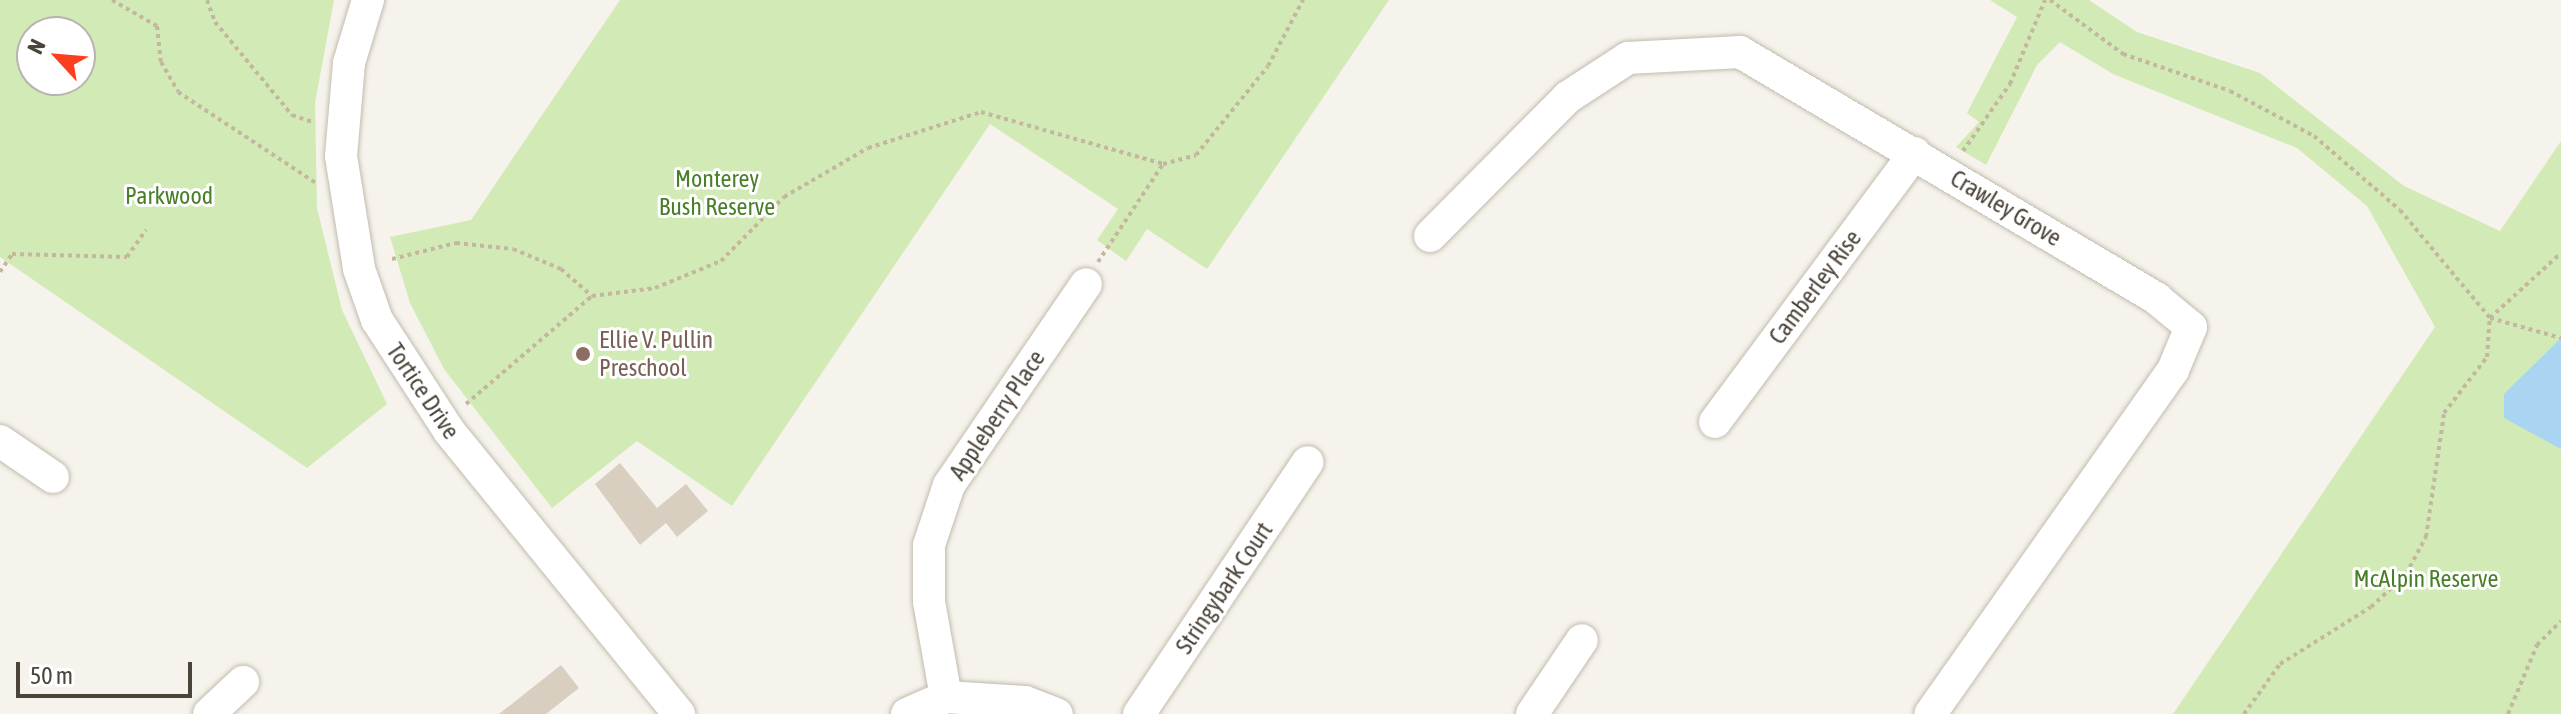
<!DOCTYPE html>
<style>
body{margin:0}
#map{position:relative;width:2561px;height:714px;overflow:hidden;background:#f6f3ec;font-family:"Asap Condensed",sans-serif}
div>[style]{position:absolute}
.green>*{inset:0;background:#d2eab5}
.water>*{inset:0;background:#a9d4f2}
.building>*{inset:0;background:#d8cfc1}
.path>*{height:4px;margin-top:-2px;transform-origin:0;background:repeating-linear-gradient(90deg,#c4b79f 0 4px,transparent 0 8px)}
.roads{filter:drop-shadow(0 0 2px #c2bbae) drop-shadow(0 0 2px #c2bbae)}
.minor>*{height:32px;margin:-16px;padding:0 16px;transform-origin:16px;border-radius:16px;background:#fff}
.dots>*{width:22px;height:22px;translate:-50% -50%;box-sizing:border-box;border:4px solid #fff;border-radius:50%}
span{translate:-50% -50%;white-space:nowrap;text-align:center;line-height:1.15;-webkit-text-stroke:6px #fff;paint-order:stroke}
.park-label{font-size:24px;color:#4a7f2a}
.street-label{font-size:24px;color:#4b4439}
.education-label{font-size:24px;color:#785e54}
.left{translate:0 -50%;text-align:left}
.north{position:absolute;left:16px;top:16px;width:80px;height:80px;box-sizing:border-box;background:#fff;border:2px solid #b7b4b0;border-radius:50%;rotate:296deg;font-size:22px;font-weight:700;line-height:32px;text-align:center;color:#4b4439}
.north::after{content:'';display:block;margin:auto;width:28px;height:36px;background:#fc3f1d;clip-path:polygon(50% 0,100% 100%,50% 72%,0 100%)}
.scale{position:absolute;left:16px;top:662px;width:176px;height:36px;box-sizing:border-box;border:4px solid #4b4439;border-top:0;padding-left:10px;font-size:24px;line-height:28px;white-space:nowrap;color:#4b4439;-webkit-text-stroke:6px #fff;paint-order:stroke}
</style>
<div id="map">
<div class="green">
<div style="clip-path:polygon(evenodd,0 0,334px 0,315px 103px,317px 208px,342px 310px,387px 404px,307px 468px,0 257px,0 0,32px 32px,80px 32px,80px 80px,32px 80px,32px 32px)"></div>
<div style="clip-path:polygon(620px 0,1389px 0,1207px 269px,1147px 229px,1126px 261px,1097px 240px,1118px 209px,990px 124px,732px 506px,637px 441px,552px 508px,444px 369px,410px 303px,390px 237px,471px 220px)"></div>
<div style="clip-path:polygon(1990px 0,2089px 0,2137px 32px,2260px 73px,2404px 186px,2500px 231px,2561px 141px,2561px 714px,2173px 714px,2435px 327px,2367px 206px,2297px 148px,2113px 74px,2060px 42px,2037px 65px,1986px 165px,1956px 147px,1979px 122px,1967px 113px,2017px 17px)"></div>
</div>
<div class="water">
<div style="clip-path:polygon(2561px 338px,2561px 449px,2504px 418px,2504px 394px)"></div>
</div>
<div class="building">
<div style="clip-path:polygon(620px 463px,657px 508px,686px 484px,708px 511px,677px 537px,666px 523px,640px 545px,595px 484px)"></div>
<div style="clip-path:polygon(561px 665px,579px 688px,546px 714px,499px 714px)"></div>
</div>
<div class="path">
<div style="left:112px;top:0;width:52px;rotate:30deg"></div>
<div style="left:157px;top:26px;width:36px;rotate:84deg"></div>
<div style="left:161px;top:62px;width:34px;rotate:60deg"></div>
<div style="left:178px;top:92px;width:165px;rotate:33.4deg"></div>
<div style="left:207px;top:0;width:23px;rotate:70deg"></div>
<div style="left:215px;top:22px;width:121px;rotate:50.4deg"></div>
<div style="left:292px;top:115px;width:24px;rotate:19deg"></div>
<div style="left:2050px;top:0;width:91px;rotate:36.5deg"></div>
<div style="left:2123px;top:54px;width:113px;rotate:19.1deg"></div>
<div style="left:2230px;top:91px;width:95px;rotate:28.2deg"></div>
<div style="left:2314px;top:136px;width:113px;rotate:40.7deg"></div>
<div style="left:2400px;top:210px;width:141px;rotate:50.2deg"></div>
<div style="left:2490px;top:318px;width:74px;rotate:15.7deg"></div>
<div style="left:1963px;top:151px;width:82px;rotate:-55deg"></div>
<div style="left:2010px;top:84px;width:91px;rotate:-67.4deg"></div>
<div style="left:392px;top:259px;width:66px;rotate:-14deg"></div>
<div style="left:456px;top:243px;width:57px;rotate:6deg"></div>
<div style="left:513px;top:249px;width:52px;rotate:22.6deg"></div>
<div style="left:561px;top:269px;width:41px;rotate:41.1deg"></div>
<div style="left:592px;top:296px;width:64px;rotate:-7.2deg"></div>
<div style="left:655px;top:288px;width:71px;rotate:-22.2deg"></div>
<div style="left:721px;top:261px;width:90px;rotate:-45.5deg"></div>
<div style="left:784px;top:197px;width:97px;rotate:-30.3deg"></div>
<div style="left:868px;top:148px;width:119px;rotate:-17.7deg"></div>
<div style="left:981px;top:112px;width:189px;rotate:15.9deg"></div>
<div style="left:1163px;top:164px;width:34px;rotate:-15deg"></div>
<div style="left:1196px;top:155px;width:114px;rotate:-51deg"></div>
<div style="left:1268px;top:66px;width:75px;rotate:-62.1deg"></div>
<div style="left:1098px;top:262px;width:118px;rotate:-56.4deg"></div>
<div style="left:0;top:272px;width:22px;rotate:-56deg"></div>
<div style="left:12px;top:254px;width:115px;rotate:1.5deg"></div>
<div style="left:127px;top:257px;width:33px;rotate:-55deg"></div>
<div style="left:466px;top:404px;width:166px;rotate:-40.6deg"></div>
<div style="left:2244px;top:714px;width:62px;rotate:-54.2deg"></div>
<div style="left:2280px;top:664px;width:107px;rotate:-32.1deg"></div>
<div style="left:2371px;top:607px;width:48px;rotate:-43.3deg"></div>
<div style="left:2406px;top:574px;width:42px;rotate:-61.6deg"></div>
<div style="left:2426px;top:537px;width:125px;rotate:-81.7deg"></div>
<div style="left:2444px;top:413px;width:71px;rotate:-52.5deg"></div>
<div style="left:2487px;top:357px;width:39px;rotate:-86deg"></div>
<div style="left:2490px;top:318px;width:96px;rotate:-42.5deg"></div>
<div style="left:2508px;top:714px;width:75px;rotate:-67.2deg"></div>
<div style="left:2537px;top:645px;width:34px;rotate:-45deg"></div>
</div>
<div class="roads">
<div class="minor">
<div style="left:368px;top:0;width:66px;rotate:106.8deg"></div>
<div style="left:349px;top:63px;width:93px;rotate:94.9deg"></div>
<div style="left:341px;top:156px;width:114px;rotate:80.9deg"></div>
<div style="left:359px;top:269px;width:54px;rotate:70.6deg"></div>
<div style="left:377px;top:320px;width:132px;rotate:57deg"></div>
<div style="left:449px;top:431px;width:365px;rotate:50.9deg"></div>
<div style="left:1430px;top:236px;width:196px;rotate:-45.2deg"></div>
<div style="left:1568px;top:97px;width:72px;rotate:-33deg"></div>
<div style="left:1628px;top:58px;width:112px;rotate:-3.1deg"></div>
<div style="left:1740px;top:52px;width:485px;rotate:30.6deg"></div>
<div style="left:2157px;top:299px;width:44px;rotate:39.5deg"></div>
<div style="left:2191px;top:327px;width:47px;rotate:112.7deg"></div>
<div style="left:2173px;top:370px;width:421px;rotate:125.2deg"></div>
<div style="left:1715px;top:422px;width:335px;rotate:-53.4deg"></div>
<div style="left:0;top:441px;width:64px;rotate:34.2deg"></div>
<div style="left:946px;top:697px;width:97px;rotate:-100.1deg"></div>
<div style="left:929px;top:602px;width:57px;rotate:-90deg"></div>
<div style="left:929px;top:545px;width:63px;rotate:-71.6deg"></div>
<div style="left:949px;top:485px;width:243px;rotate:-55.7deg"></div>
<div style="left:209px;top:714px;width:47px;rotate:-43.3deg"></div>
<div style="left:907px;top:714px;width:43px;rotate:-23.6deg"></div>
<div style="left:946px;top:697px;width:79px;rotate:3.6deg"></div>
<div style="left:1025px;top:702px;width:34px;rotate:21deg"></div>
<div style="left:1139px;top:714px;width:303px;rotate:-56.2deg"></div>
<div style="left:1532px;top:714px;width:89px;rotate:-56deg"></div>
</div>
</div>
<div class="dots">
<div style="left:583px;top:354px;background:#8d6e63"></div>
</div>
<div class="park-label">
<span style="left:717px;top:193px">Monterey<br>Bush Reserve</span>
<span style="left:169px;top:196px">Parkwood</span>
<span style="left:2426px;top:579px">McAlpin Reserve</span>
</div>
<div class="street-label">
<span style="left:2006px;top:208px;rotate:31deg">Crawley Grove</span>
<span style="left:1815px;top:287px;rotate:-53deg">Camberley Rise</span>
<span style="left:423px;top:391px;rotate:56deg">Tortice Drive</span>
<span style="left:997px;top:415px;rotate:-56deg">Appleberry Place</span>
<span style="left:1224px;top:588px;rotate:-56deg">Stringybark Court</span>
</div>
<div class="education-label">
<span class="left" style="left:599px;top:354px">Ellie V. Pullin<br>Preschool</span>
</div>
<div class="north">N</div>
<div class="scale">50 m</div>
</div>
